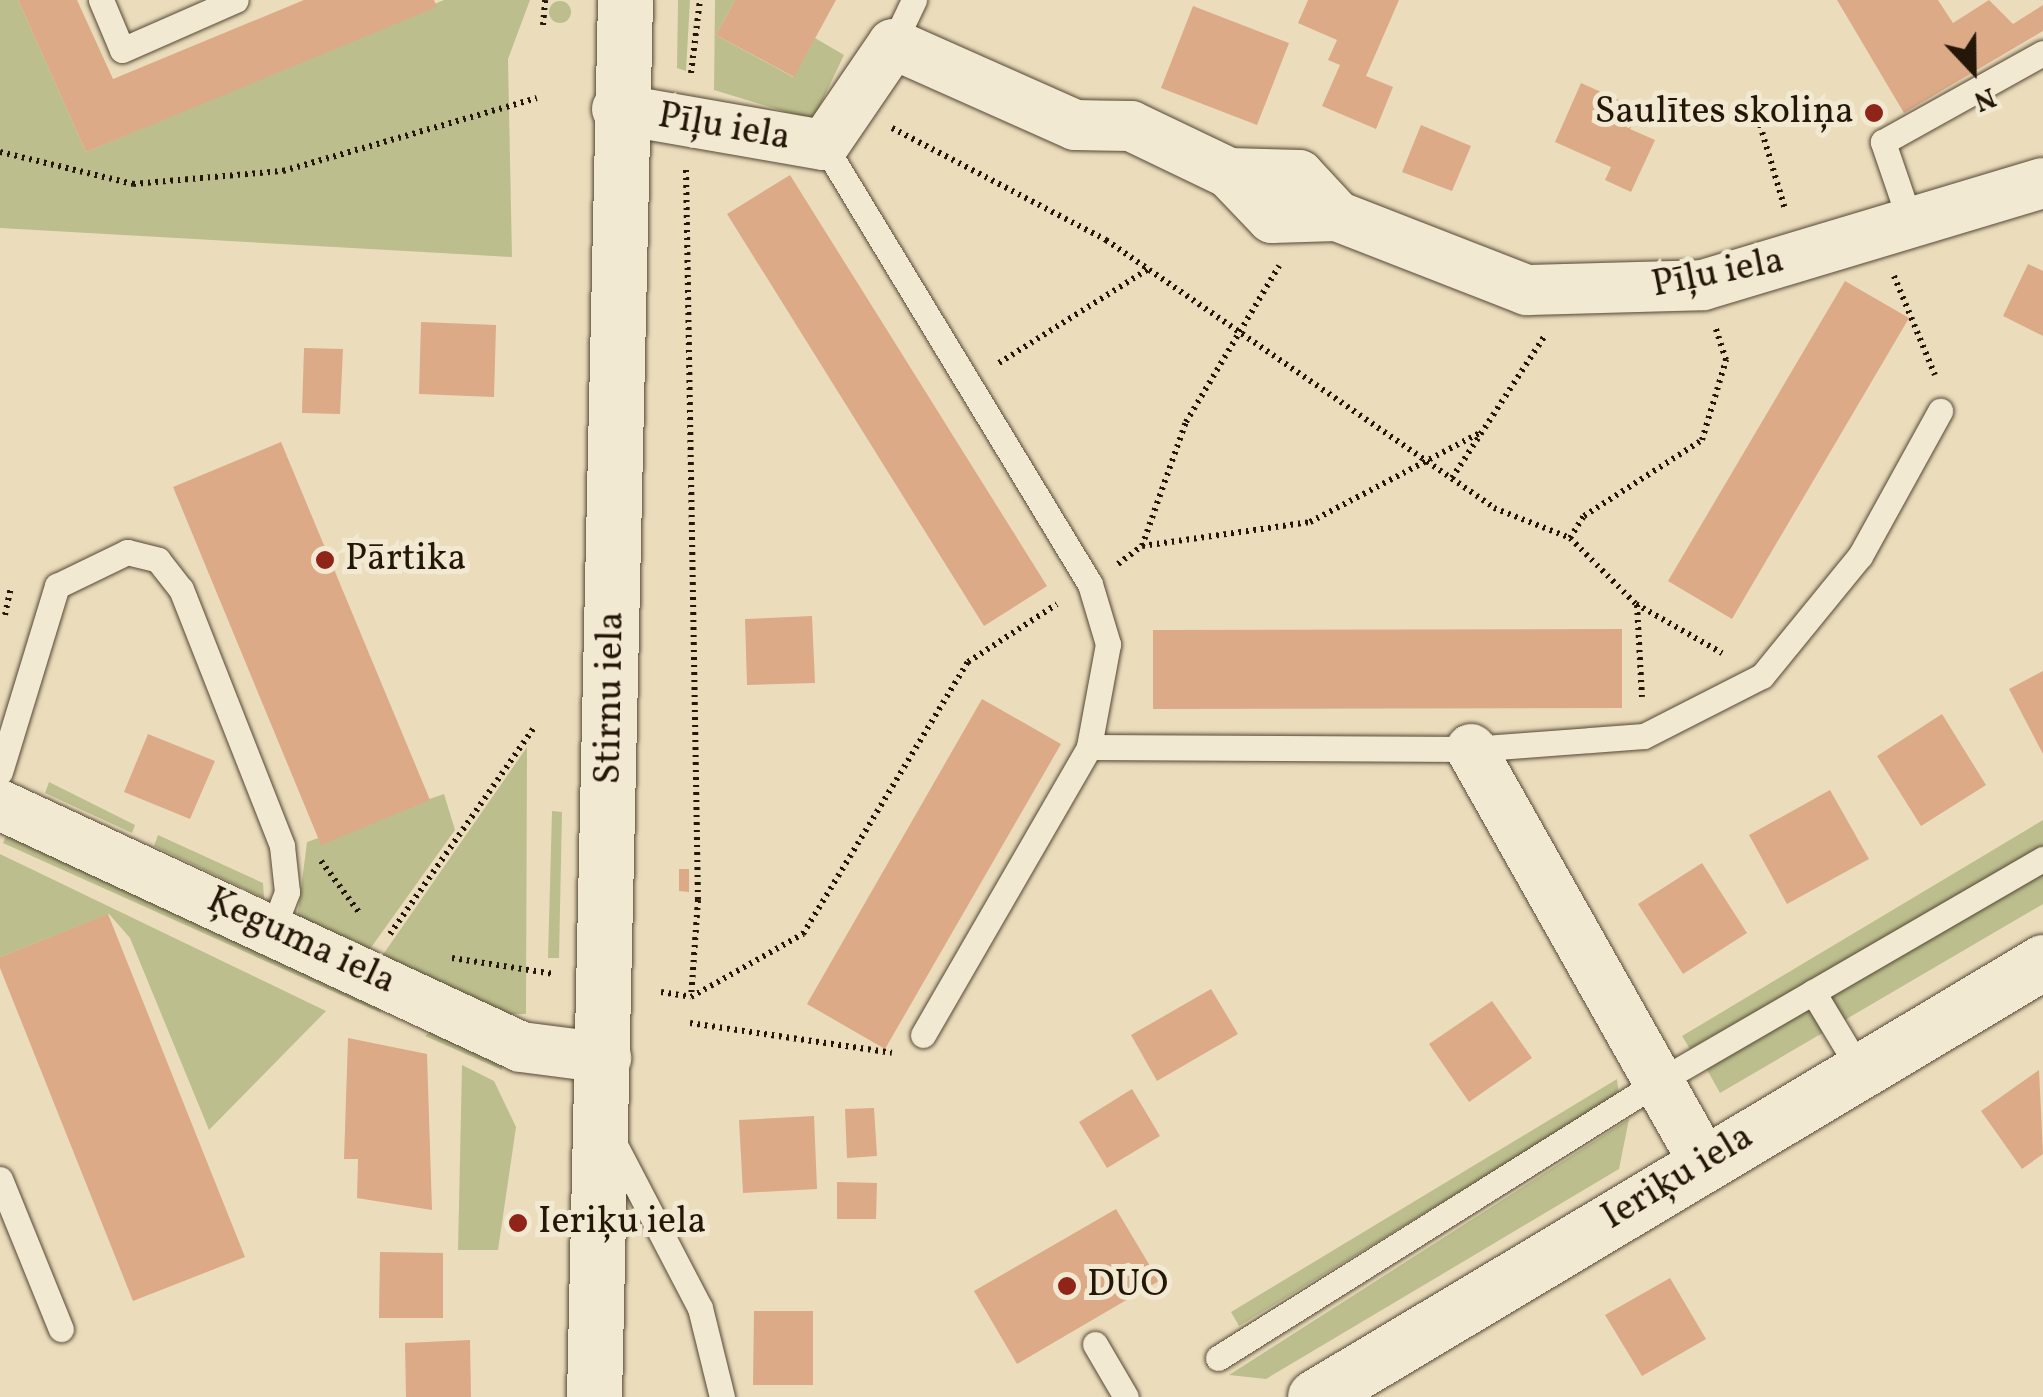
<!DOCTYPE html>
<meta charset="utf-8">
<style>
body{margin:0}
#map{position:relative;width:2043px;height:1397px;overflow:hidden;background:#ebddbc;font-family:Vollkorn,serif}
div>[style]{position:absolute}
.green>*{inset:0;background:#bcbf8d}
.round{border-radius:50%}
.building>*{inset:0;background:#dcaa86}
.path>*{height:6px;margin-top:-3px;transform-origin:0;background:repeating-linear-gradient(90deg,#251708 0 2.5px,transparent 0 7.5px)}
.roads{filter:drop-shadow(0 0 2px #564835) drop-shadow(0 0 2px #564835)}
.lane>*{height:25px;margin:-12.5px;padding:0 12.5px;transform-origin:12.5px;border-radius:12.5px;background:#f2e9d3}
.street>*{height:50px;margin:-25px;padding:0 25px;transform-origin:25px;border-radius:25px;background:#f2e9d3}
.secondary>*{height:55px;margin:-27.5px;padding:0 27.5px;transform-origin:27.5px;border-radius:27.5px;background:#f2e9d3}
.dots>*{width:28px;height:28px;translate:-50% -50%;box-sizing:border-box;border:5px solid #f2e9d3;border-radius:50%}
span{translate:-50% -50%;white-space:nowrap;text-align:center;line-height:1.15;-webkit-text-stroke:10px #f2e9d3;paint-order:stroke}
.poi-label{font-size:38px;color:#251708}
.right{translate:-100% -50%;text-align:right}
.left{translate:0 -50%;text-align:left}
.street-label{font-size:38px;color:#251708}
.north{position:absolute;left:1923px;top:20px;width:100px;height:100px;-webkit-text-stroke:8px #f2e9d3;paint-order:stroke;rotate:158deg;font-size:28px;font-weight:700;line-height:40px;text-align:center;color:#251708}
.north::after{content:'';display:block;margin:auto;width:35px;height:45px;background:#251708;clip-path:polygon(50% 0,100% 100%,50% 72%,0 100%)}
</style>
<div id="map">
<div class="green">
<div style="clip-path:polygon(0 0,18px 0,86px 152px,444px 0,530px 0,508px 59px,512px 257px,0 228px)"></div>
<div style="clip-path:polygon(678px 0,690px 0,686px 71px,677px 68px)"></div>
<div style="clip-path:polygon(715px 0,735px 0,716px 35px,793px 77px,815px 38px,844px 55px,813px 120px,714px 90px)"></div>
<div class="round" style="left:549px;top:1px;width:22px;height:22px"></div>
<div style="clip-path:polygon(527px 747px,526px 1014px,510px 1014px,382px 956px)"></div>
<div style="clip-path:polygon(49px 782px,135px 825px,132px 833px,45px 793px)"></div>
<div style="clip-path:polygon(444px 794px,455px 830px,370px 949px,297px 920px,307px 842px)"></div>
<div style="clip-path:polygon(552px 811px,562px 812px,559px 958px,548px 958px)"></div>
<div style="clip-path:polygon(2043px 820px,2043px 846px,1690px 1049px,1682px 1036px)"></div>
<div style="clip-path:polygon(7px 834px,374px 999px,381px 1013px,3px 843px)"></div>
<div style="clip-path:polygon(158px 835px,263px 883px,264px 898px,154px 846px)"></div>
<div style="clip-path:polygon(0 854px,326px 1011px,209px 1130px,130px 938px,109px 914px,0 957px)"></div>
<div style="clip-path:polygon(2043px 872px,2043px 904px,1720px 1093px,1706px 1068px)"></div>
<div style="clip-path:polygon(435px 1028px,503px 1060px,502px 1070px,425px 1036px)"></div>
<div style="clip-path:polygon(462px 1065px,494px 1081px,516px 1127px,498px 1250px,458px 1250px)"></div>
<div style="clip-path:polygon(1617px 1079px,1619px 1095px,1239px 1326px,1231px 1312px)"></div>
<div style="clip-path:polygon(1629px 1119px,1619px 1169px,1266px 1379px,1229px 1375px)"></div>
</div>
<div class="building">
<div style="clip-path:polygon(18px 0,77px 0,113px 79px,304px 0,434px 0,437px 7px,86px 152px)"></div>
<div style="clip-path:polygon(735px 0,836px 0,794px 77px,716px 35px)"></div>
<div style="clip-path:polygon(1308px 0,1399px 0,1366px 76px,1393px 87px,1376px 129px,1322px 106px,1340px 65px,1328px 60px,1337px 40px,1298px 23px)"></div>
<div style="clip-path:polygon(1837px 0,1938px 0,1953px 23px,1989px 0,2013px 24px,2043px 5px,2043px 31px,1904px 113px)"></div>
<div style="clip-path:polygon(1193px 6px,1289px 43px,1257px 125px,1161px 88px)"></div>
<div style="clip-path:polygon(1581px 83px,1639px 109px,1630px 129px,1655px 140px,1631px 192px,1605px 180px,1611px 167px,1555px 142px)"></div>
<div style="clip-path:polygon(1421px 125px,1471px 146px,1452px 191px,1402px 172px)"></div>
<div style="clip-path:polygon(790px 175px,1047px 586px,984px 626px,727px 214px)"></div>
<div style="clip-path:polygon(2028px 264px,2043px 271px,2043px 336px,2003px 316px)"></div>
<div style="clip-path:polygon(1845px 281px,1909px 318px,1732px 619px,1668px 581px)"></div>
<div style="clip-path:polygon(421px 322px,496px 325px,494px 397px,419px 394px)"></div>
<div style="clip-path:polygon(304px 348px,343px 349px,340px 414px,302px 413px)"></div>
<div style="clip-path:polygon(281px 442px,430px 800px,321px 845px,173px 487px)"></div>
<div style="clip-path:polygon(812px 616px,815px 683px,747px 685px,745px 619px)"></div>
<div style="clip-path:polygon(1622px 629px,1622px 708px,1153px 709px,1153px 630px)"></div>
<div style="clip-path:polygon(2043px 671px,2043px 754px,2009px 689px)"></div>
<div style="clip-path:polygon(982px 699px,1061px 744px,885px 1049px,807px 1004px)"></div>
<div style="clip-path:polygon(1942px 714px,1986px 785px,1921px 826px,1877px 756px)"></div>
<div style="clip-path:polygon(148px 734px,215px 761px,190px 819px,124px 792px)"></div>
<div style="clip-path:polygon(1830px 790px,1869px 859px,1787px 904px,1749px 835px)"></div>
<div style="clip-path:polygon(1702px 863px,1747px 933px,1683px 974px,1638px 904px)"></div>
<div style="clip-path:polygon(679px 869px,689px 869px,689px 892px,679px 891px)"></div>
<div style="clip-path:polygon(108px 914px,245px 1257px,133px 1301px,0 968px,0 957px)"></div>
<div style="clip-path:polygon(1211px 989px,1238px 1034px,1157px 1081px,1131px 1035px)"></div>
<div style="clip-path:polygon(1492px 1001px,1532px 1058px,1469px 1102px,1429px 1044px)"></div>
<div style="clip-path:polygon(348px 1038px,427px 1054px,432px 1210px,357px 1198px,358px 1159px,344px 1159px)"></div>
<div style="clip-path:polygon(2039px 1070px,2043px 1154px,2022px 1169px,1981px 1111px)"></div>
<div style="clip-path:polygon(1132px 1089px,1160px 1136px,1107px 1168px,1079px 1122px)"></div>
<div style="clip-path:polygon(874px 1108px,877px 1156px,847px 1158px,845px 1109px)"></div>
<div style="clip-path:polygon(814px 1116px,817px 1189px,743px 1193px,739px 1120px)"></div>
<div style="clip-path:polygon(837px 1182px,877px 1183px,876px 1219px,837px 1219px)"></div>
<div style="clip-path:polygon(1116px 1209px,1159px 1281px,1017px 1364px,974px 1291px)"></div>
<div style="clip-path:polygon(380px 1252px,443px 1253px,443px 1318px,379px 1318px)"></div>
<div style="clip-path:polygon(1670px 1278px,1706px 1339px,1642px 1376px,1605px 1315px)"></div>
<div style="clip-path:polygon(754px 1311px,813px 1311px,813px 1385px,753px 1385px)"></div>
<div style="clip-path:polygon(470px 1340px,471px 1397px,406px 1397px,405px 1343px)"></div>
</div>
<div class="path">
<div style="left:543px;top:25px;width:25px;rotate:-85deg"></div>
<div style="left:691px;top:73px;width:74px;rotate:-83deg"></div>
<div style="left:1758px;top:118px;width:95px;rotate:73.5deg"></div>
<div style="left:892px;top:128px;width:242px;rotate:27.6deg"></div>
<div style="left:1106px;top:240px;width:472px;rotate:34.6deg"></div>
<div style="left:1494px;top:508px;width:82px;rotate:21.5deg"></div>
<div style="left:1570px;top:538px;width:93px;rotate:45deg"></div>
<div style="left:1636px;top:604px;width:99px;rotate:29.7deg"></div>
<div style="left:0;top:152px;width:137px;rotate:13.5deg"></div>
<div style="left:133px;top:184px;width:151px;rotate:-5deg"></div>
<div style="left:283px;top:171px;width:264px;rotate:-16deg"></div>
<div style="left:686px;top:170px;width:730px;rotate:89.06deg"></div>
<div style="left:698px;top:900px;width:97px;rotate:94.1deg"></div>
<div style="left:1894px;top:276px;width:107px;rotate:67.5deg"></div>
<div style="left:999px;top:363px;width:176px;rotate:-32.2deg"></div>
<div style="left:1452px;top:478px;width:168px;rotate:-56.9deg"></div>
<div style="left:1570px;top:538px;width:26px;rotate:-58deg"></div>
<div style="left:1584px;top:516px;width:140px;rotate:-32.8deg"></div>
<div style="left:1702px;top:440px;width:84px;rotate:-73.3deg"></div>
<div style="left:1726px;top:360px;width:33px;rotate:-108deg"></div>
<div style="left:1142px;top:546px;width:132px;rotate:-70.5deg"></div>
<div style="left:1186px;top:422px;width:182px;rotate:-59.2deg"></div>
<div style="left:1118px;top:564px;width:30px;rotate:-37deg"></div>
<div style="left:1142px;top:546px;width:170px;rotate:-8.1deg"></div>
<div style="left:1310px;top:522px;width:195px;rotate:-27.7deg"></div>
<div style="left:1637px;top:605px;width:92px;rotate:86.9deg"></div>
<div style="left:5px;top:615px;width:29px;rotate:-78deg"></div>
<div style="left:321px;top:861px;width:67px;rotate:53.5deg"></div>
<div style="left:390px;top:934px;width:254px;rotate:-55.1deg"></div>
<div style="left:452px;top:958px;width:103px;rotate:8.9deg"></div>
<div style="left:661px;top:992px;width:30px;rotate:9deg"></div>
<div style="left:691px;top:997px;width:129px;rotate:-29.4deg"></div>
<div style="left:803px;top:934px;width:318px;rotate:-58.8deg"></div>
<div style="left:968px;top:662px;width:106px;rotate:-33.1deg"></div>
<div style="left:690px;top:1023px;width:204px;rotate:8.4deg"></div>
</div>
<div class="roads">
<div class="lane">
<div style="left:101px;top:0;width:54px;rotate:67.2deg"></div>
<div style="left:122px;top:50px;width:124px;rotate:-23.7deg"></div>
<div style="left:893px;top:44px;width:49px;rotate:-64.5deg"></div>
<div style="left:824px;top:145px;width:513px;rotate:58.79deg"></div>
<div style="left:1090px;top:584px;width:63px;rotate:73.3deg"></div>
<div style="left:1108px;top:644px;width:105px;rotate:100.5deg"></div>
<div style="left:1089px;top:747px;width:382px;rotate:0.3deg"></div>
<div style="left:1471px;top:749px;width:173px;rotate:-4.3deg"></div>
<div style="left:1644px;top:736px;width:132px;rotate:-27deg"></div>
<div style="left:1762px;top:676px;width:155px;rotate:-50.8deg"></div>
<div style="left:1860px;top:556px;width:166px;rotate:-61.1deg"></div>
<div style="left:1911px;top:224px;width:87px;rotate:-108.9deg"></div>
<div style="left:1883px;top:142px;width:183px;rotate:-29.1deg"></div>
<div style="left:0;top:772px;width:195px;rotate:-73deg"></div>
<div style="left:57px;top:586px;width:78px;rotate:-25.9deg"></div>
<div style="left:127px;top:552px;width:32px;rotate:14deg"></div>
<div style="left:158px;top:560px;width:37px;rotate:52deg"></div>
<div style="left:181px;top:589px;width:276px;rotate:68.5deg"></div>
<div style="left:282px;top:846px;width:46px;rotate:83.8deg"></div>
<div style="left:287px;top:892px;width:40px;rotate:111deg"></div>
<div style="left:1813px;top:992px;width:91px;rotate:58.9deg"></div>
<div style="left:923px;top:1035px;width:332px;rotate:-60deg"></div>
<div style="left:613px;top:1141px;width:188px;rotate:62.5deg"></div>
<div style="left:700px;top:1308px;width:92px;rotate:76.1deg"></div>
<div style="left:0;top:1179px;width:162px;rotate:67.9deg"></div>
<div style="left:1095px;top:1344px;width:61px;rotate:59.7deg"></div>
<div style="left:1218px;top:1358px;width:519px;rotate:-32.1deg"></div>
<div style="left:1658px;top:1082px;width:445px;rotate:-30.1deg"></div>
</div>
<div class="street">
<div style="left:617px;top:109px;width:210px;rotate:9.9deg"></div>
<div style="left:824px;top:145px;width:122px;rotate:-55.7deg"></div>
<div style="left:893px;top:44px;width:199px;rotate:24deg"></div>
<div style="left:1075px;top:125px;width:56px;rotate:1deg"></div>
<div style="left:1131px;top:126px;width:109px;rotate:25.6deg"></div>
<div style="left:1229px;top:173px;width:62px;rotate:46.3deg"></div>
<div style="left:1272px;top:218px;width:65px;rotate:-1.8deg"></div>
<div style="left:1337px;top:216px;width:204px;rotate:21.3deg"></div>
<div style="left:1527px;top:290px;width:176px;rotate:-1.6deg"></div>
<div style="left:1703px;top:285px;width:355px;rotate:-16.7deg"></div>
<div style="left:1229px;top:173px;width:70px;rotate:1.6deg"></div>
<div style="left:1299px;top:175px;width:56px;rotate:47.2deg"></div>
<div style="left:1471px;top:749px;width:474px;rotate:60.6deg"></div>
<div style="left:0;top:805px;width:574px;rotate:24.91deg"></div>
<div style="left:521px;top:1047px;width:86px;rotate:7.4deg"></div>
</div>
<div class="secondary">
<div style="left:594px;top:1397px;width:1397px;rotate:-88.73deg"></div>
<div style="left:1315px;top:1397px;width:848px;rotate:-30.86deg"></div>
</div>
</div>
<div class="dots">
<div style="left:1874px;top:113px;background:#8f2418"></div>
<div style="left:325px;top:560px;background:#8f2418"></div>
<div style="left:518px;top:1223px;background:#8f2418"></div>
<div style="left:1067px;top:1286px;background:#8f2418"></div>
</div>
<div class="poi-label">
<span class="right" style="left:1854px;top:113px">Saulītes skoliņa</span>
<span class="left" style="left:345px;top:560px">Pārtika</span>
<span class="left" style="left:538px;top:1223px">Ieriķu iela</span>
<span class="left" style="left:1087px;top:1286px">DUO</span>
</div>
<div class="street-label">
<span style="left:724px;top:128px;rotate:10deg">Pīļu iela</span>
<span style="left:1718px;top:274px;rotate:-11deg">Pīļu iela</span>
<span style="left:611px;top:698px;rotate:-89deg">Stirnu iela</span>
<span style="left:301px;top:942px;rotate:25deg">Ķeguma iela</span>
<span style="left:1678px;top:1178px;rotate:-31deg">Ieriķu iela</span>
</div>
<div class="north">N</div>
</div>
